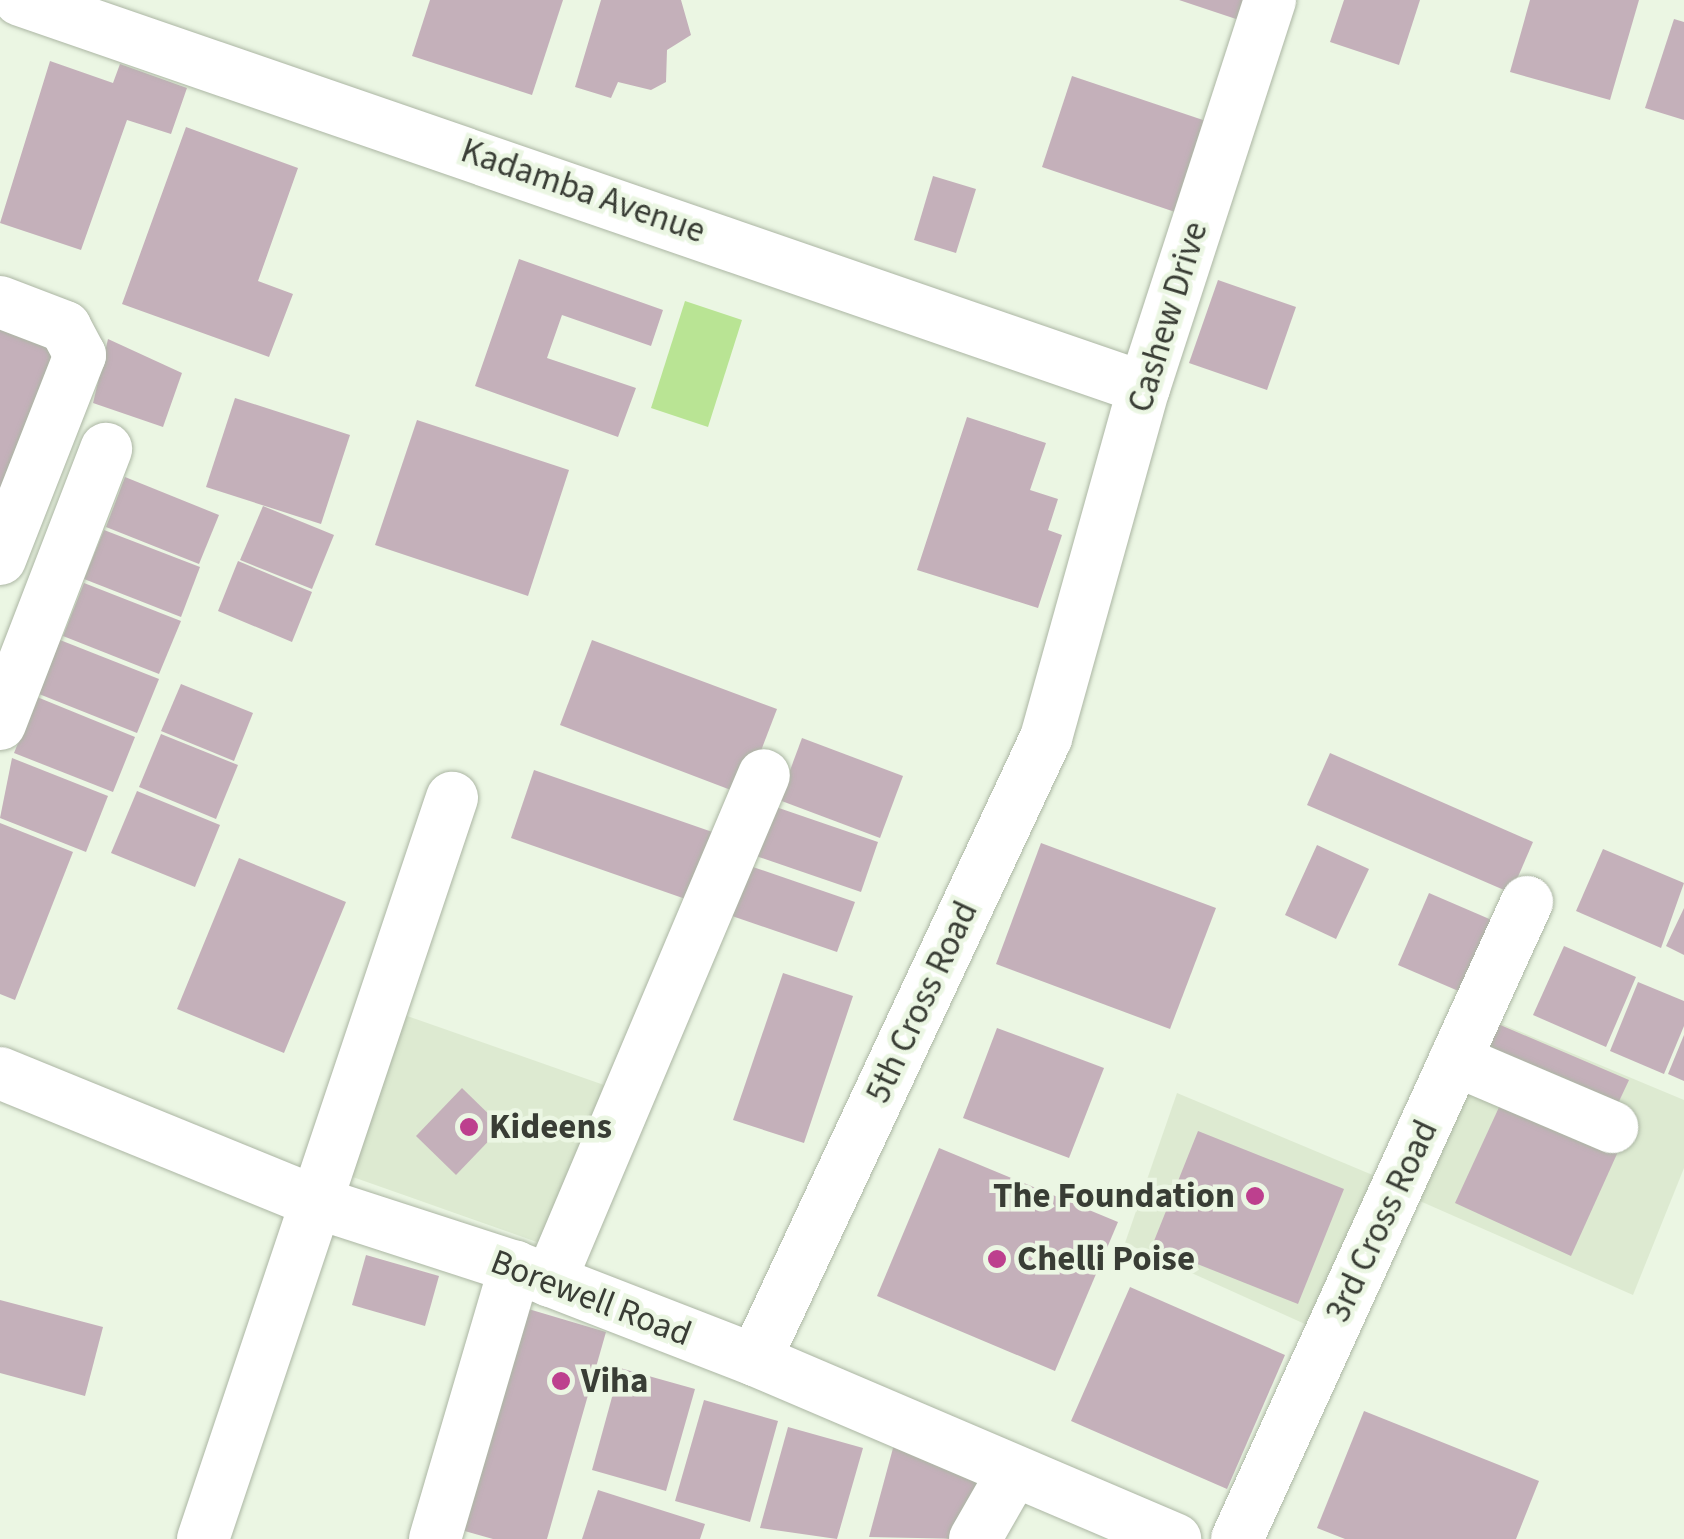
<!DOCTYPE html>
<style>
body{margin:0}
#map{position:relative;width:1684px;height:1539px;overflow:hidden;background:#ebf6e3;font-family:"Source Sans 3",sans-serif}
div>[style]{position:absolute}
.built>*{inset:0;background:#ddead1}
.water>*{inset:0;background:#b9e494}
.building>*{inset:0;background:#c4b0ba}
.roads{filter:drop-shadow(0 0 2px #acb6a4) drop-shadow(0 0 2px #acb6a4)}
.minor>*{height:52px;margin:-26px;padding:0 26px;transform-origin:26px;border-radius:26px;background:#fff}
.dots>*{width:28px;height:28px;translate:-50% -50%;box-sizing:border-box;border:5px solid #ebf6e3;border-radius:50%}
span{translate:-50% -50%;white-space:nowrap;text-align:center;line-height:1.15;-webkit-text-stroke:9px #ebf6e3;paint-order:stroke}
.street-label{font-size:35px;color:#393d35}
.poi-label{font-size:35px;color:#393d35;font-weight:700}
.left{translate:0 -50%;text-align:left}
.right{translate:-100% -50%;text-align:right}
</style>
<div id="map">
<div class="built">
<div style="clip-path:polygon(393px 1011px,604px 1085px,548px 1246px,333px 1170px)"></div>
<div style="clip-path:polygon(1485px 1017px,1684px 1100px,1684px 1168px,1633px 1295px,1413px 1198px)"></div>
<div style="clip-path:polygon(1177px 1093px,1375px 1176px,1316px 1329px,1125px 1243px)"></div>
</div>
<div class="water">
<div style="clip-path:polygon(685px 301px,742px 320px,708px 427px,651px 408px)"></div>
</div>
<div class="building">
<div style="clip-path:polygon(430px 0,563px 0,532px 95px,412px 56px)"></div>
<div style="clip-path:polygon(601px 0,681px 0,691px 35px,667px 50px,666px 82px,651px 90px,618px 82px,611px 98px,575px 87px)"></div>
<div style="clip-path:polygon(1179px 0,1245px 0,1239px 20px)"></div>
<div style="clip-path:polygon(1344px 0,1420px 0,1399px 65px,1330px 42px)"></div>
<div style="clip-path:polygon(1530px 0,1639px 0,1610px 100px,1510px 72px)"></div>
<div style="clip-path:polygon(1674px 19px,1684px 22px,1684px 120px,1645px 108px)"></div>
<div style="clip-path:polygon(50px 61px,113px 83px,120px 64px,187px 88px,171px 134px,127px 120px,81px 250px,0 223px)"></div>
<div style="clip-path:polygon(1072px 76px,1206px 121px,1175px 212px,1042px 167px)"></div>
<div style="clip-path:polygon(186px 127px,298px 168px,258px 281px,293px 294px,269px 357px,122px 304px)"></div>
<div style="clip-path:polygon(933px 176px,976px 189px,956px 253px,914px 240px)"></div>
<div style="clip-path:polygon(519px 259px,663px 310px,651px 346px,562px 315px,547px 358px,636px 388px,618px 437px,475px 386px)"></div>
<div style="clip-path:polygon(1218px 280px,1296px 307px,1267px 390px,1189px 363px)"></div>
<div style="clip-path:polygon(0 320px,72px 350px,0 539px)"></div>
<div style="clip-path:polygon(108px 339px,182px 373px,163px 427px,93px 403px)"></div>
<div style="clip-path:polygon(235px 398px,350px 435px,321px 524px,206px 487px)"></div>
<div style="clip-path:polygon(967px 417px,1046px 443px,1030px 490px,1058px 499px,1048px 530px,1062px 535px,1038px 608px,917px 570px)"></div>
<div style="clip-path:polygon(417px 420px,569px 470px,528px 596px,375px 545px)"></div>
<div style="clip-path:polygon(125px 477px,219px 515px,199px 564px,106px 527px)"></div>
<div style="clip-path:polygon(263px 506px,334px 535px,312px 589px,240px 560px)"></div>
<div style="clip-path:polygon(104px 530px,200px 567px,181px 617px,84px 579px)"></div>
<div style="clip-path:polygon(238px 561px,312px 592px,292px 642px,218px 611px)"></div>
<div style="clip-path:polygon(84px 583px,181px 621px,159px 674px,63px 636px)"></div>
<div style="clip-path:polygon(60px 640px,159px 679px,137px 733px,39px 694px)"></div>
<div style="clip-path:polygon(592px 640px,777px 709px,744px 795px,560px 725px)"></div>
<div style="clip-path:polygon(181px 684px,253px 713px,234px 761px,161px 731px)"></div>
<div style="clip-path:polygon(37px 697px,135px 737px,113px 792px,14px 753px)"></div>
<div style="clip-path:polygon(161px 734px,238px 765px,216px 819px,139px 787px)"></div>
<div style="clip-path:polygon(802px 738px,903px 776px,880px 838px,779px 800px)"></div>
<div style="clip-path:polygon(1330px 753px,1533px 842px,1511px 893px,1307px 805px)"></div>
<div style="clip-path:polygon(12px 758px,108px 796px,86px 852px,0 818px)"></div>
<div style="clip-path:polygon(534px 770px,721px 835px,697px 903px,511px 838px)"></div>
<div style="clip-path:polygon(137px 791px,220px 825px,195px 887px,111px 853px)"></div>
<div style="clip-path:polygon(773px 806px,878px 842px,861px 892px,756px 856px)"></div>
<div style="clip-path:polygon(0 823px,73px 852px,15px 1000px,0 994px)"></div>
<div style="clip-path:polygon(1041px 843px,1216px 908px,1170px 1029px,996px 964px)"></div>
<div style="clip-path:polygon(1317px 845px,1369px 869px,1336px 939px,1285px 915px)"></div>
<div style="clip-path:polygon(1603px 849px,1684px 883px,1661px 948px,1576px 911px)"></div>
<div style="clip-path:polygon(239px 858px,346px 902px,284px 1053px,177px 1009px)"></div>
<div style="clip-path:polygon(750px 866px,855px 902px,837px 952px,732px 916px)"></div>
<div style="clip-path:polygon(1429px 893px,1508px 927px,1477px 999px,1398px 965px)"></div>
<div style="clip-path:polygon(1684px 908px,1684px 955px,1666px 946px)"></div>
<div style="clip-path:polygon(1564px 946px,1636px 977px,1606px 1047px,1533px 1015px)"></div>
<div style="clip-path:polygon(783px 973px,853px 996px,804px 1143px,733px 1120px)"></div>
<div style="clip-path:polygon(1638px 982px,1684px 1001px,1684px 1026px,1664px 1074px,1610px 1051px)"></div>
<div style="clip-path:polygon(1498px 1024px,1629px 1080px,1614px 1112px,1484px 1058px)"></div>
<div style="clip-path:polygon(997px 1028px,1104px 1068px,1069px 1158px,963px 1118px)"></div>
<div style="clip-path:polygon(1684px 1035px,1684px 1081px,1668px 1074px)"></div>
<div style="clip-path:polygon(462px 1088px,502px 1127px,456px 1175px,416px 1136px)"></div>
<div style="clip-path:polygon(1506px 1092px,1621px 1145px,1571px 1256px,1455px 1203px)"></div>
<div style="clip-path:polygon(1198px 1131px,1344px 1189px,1298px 1304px,1152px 1246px)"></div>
<div style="clip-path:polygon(939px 1148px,1118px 1222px,1055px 1371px,877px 1296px)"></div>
<div style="clip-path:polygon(366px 1255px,439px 1276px,425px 1326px,352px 1305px)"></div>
<div style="clip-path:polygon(1130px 1287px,1285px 1355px,1227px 1489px,1071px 1421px)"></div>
<div style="clip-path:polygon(0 1300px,103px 1327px,85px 1396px,0 1373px)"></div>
<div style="clip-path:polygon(525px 1308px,606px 1332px,547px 1539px,493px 1539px,461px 1530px)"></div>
<div style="clip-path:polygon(620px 1368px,695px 1389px,666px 1491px,592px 1470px)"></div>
<div style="clip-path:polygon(704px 1400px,778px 1421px,750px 1522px,675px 1501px)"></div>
<div style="clip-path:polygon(1364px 1411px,1539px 1481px,1516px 1539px,1345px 1539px,1317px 1528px)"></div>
<div style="clip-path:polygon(788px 1427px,863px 1448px,837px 1539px,760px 1528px)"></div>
<div style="clip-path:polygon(896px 1437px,999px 1479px,966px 1539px,869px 1537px)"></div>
<div style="clip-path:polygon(598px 1490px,705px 1524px,700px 1539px,582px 1539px)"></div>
</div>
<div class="roads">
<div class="minor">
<div style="left:20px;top:0;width:1189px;rotate:19.04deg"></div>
<div style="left:0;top:302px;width:70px;rotate:21deg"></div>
<div style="left:65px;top:327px;width:32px;rotate:62deg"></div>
<div style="left:80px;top:355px;width:219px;rotate:111.4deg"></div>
<div style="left:0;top:724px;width:295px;rotate:-68.9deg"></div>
<div style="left:1455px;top:1060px;width:171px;rotate:23.1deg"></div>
<div style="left:0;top:1073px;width:344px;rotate:22.2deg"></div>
<div style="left:318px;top:1203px;width:207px;rotate:18deg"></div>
<div style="left:515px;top:1267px;width:257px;rotate:21.2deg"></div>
<div style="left:755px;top:1360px;width:457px;rotate:23.1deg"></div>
<div style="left:550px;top:1281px;width:549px;rotate:-67.08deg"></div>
<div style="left:755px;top:1360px;width:687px;rotate:-64.93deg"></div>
<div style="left:1046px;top:738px;width:363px;rotate:-74.4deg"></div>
<div style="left:1144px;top:388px;width:408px;rotate:-72deg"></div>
<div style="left:203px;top:1539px;width:782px;rotate:-71.43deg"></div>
<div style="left:435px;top:1539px;width:284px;rotate:-73.6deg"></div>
<div style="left:975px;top:1539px;width:78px;rotate:-60.2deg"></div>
<div style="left:1237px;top:1539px;width:700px;rotate:-65.52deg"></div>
</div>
</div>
<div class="dots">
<div style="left:469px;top:1127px;background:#bd408e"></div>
<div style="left:1255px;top:1196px;background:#bd408e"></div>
<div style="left:997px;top:1259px;background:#bd408e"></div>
<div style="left:561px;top:1381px;background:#bd408e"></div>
</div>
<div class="street-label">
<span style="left:583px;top:191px;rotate:19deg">Kadamba Avenue</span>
<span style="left:1168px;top:317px;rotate:-73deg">Cashew Drive</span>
<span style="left:922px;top:1002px;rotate:-65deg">5th Cross Road</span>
<span style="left:1382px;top:1221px;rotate:-65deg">3rd Cross Road</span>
<span style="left:591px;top:1298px;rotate:21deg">Borewell Road</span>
</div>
<div class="poi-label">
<span class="left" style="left:489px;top:1127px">Kideens</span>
<span class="right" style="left:1235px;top:1196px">The Foundation</span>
<span class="left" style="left:1017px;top:1259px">Chelli Poise</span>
<span class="left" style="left:581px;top:1381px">Viha</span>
</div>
</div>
